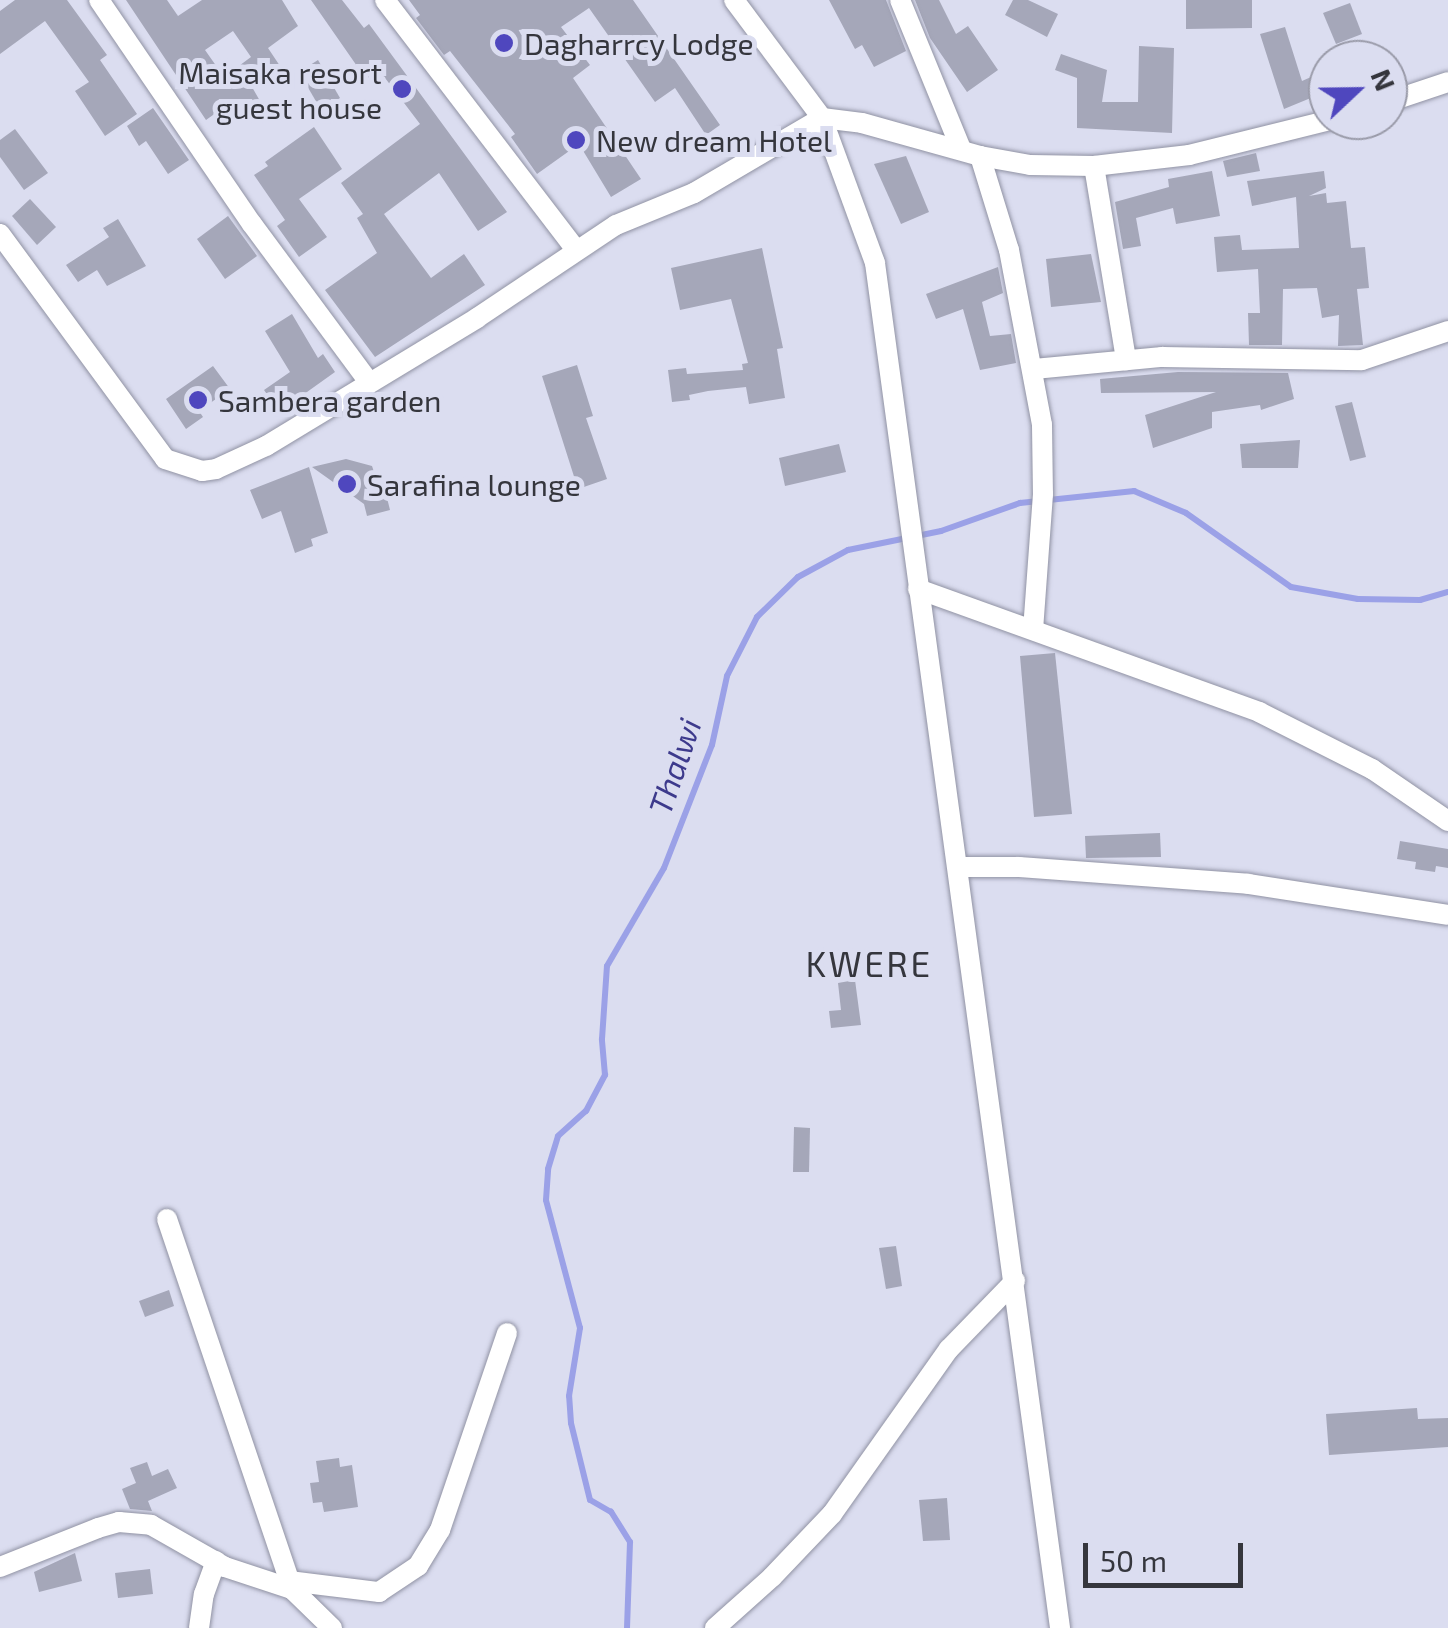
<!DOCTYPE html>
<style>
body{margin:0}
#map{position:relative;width:1448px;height:1628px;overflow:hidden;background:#dbddf0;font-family:"Exo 2",sans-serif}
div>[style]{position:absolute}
.stream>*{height:6px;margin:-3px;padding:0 3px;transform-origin:3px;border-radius:3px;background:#9ba1e7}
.building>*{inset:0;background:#a5a7b9}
.roads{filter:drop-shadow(0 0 2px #9092a3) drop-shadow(0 0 2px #9092a3)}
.minor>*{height:20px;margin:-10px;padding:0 10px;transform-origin:10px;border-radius:10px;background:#fff}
.dots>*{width:28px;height:28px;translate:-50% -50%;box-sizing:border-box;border:5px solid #dbddf0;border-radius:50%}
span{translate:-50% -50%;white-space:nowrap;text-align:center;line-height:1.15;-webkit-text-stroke:10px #dbddf0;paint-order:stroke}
.poi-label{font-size:30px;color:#35363d}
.left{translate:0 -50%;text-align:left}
.right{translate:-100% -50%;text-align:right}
.water-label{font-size:32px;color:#3d3a8c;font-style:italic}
.quarter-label{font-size:35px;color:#35363d;letter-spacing:2.5px}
.north{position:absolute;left:1308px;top:40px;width:100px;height:100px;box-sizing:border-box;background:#dbddf0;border:2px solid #999aa8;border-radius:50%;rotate:68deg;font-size:28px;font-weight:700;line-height:40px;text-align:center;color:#35363d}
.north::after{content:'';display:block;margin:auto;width:35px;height:45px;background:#4f47be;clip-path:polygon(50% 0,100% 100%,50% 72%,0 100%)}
.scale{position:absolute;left:1083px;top:1543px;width:160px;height:45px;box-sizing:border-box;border:5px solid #35363d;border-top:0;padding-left:12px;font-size:30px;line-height:35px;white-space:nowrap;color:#35363d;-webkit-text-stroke:8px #dbddf0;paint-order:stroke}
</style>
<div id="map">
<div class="stream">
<div style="left:627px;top:1628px;width:86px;rotate:-88deg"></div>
<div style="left:630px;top:1542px;width:36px;rotate:-122deg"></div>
<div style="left:611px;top:1512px;width:24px;rotate:-150deg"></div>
<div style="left:590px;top:1500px;width:79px;rotate:-103.9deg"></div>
<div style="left:571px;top:1423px;width:27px;rotate:-94deg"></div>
<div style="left:569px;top:1396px;width:69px;rotate:-80.8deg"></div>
<div style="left:580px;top:1328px;width:132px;rotate:-104.9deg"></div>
<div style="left:546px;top:1200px;width:31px;rotate:-86deg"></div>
<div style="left:548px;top:1169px;width:34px;rotate:-73deg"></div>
<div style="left:558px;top:1136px;width:38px;rotate:-42deg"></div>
<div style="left:586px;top:1111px;width:41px;rotate:-62.2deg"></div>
<div style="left:605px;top:1075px;width:36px;rotate:-95deg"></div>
<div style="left:602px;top:1039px;width:73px;rotate:-86.1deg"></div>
<div style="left:607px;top:966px;width:113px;rotate:-59.8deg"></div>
<div style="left:664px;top:868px;width:132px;rotate:-68.7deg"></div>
<div style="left:712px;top:745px;width:71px;rotate:-77.7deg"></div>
<div style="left:727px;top:676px;width:66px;rotate:-63deg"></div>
<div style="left:757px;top:617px;width:57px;rotate:-44.3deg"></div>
<div style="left:798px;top:577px;width:57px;rotate:-28.4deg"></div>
<div style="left:848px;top:550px;width:95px;rotate:-11.5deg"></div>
<div style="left:941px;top:531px;width:84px;rotate:-19.5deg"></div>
<div style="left:1020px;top:503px;width:115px;rotate:-6deg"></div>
<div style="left:1134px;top:491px;width:56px;rotate:22.9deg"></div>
<div style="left:1186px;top:513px;width:128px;rotate:35.2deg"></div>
<div style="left:1291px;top:587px;width:68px;rotate:10.2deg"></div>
<div style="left:1358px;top:599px;width:62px;rotate:0.9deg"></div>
<div style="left:1420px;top:600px;width:29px;rotate:-16deg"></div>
</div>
<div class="building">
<div style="clip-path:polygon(15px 0,67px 0,107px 55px,100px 60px,137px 114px,105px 136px,75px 91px,89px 82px,45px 21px,0 54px,0 11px)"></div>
<div style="clip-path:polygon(evenodd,126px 0,167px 0,178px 16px,202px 0,282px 0,298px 26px,268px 48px,280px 66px,252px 87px,264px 108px,245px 119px,234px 100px,206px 120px,126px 0,233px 31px,251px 57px,224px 77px,205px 50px,233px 31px)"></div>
<div style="clip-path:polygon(311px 0,342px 0,364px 28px,369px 24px,507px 212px,478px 231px,439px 173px,384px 214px,431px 278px,464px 254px,485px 285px,375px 357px,325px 290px,377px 253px,357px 218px,363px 214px,341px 183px,420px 124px,379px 70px,366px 79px)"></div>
<div style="clip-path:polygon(409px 0,633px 0,720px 125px,706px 135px,675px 88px,655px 102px,589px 8px,561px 27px,590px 65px,573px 78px,641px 179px,611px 197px,579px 144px,537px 174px,511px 137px,515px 134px,450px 51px,444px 55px,416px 18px,420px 15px)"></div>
<div style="clip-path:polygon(829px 0,886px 0,906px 51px,874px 67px,862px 45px,855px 49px)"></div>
<div style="clip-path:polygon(915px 0,939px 0,956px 34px,968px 26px,998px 70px,967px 92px,930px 38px)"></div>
<div style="clip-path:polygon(1013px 0,1028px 0,1058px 14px,1047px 37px,1005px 15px)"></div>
<div style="clip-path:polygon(1186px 0,1252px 0,1252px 28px,1186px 29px)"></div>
<div style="clip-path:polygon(1350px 3px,1362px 34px,1336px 44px,1323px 13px)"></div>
<div style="clip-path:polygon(1285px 27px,1302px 81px,1311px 77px,1318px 95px,1284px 109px,1260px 34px)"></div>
<div style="clip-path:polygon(1139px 46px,1174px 48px,1172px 133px,1077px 128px,1077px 78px,1055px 70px,1061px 54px,1107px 70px,1102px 102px,1138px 102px)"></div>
<div style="clip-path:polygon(318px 60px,340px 98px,321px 110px,299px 72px)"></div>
<div style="clip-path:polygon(153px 108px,189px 160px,168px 174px,146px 141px,139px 146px,127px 126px)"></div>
<div style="clip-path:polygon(314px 127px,342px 169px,299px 199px,327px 237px,299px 257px,277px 226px,285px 220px,254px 175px,268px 166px,265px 162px)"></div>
<div style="clip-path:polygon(15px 129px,48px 173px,24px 190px,0 157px,0 140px)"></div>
<div style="clip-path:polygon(1256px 153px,1260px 171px,1227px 177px,1223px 161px)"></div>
<div style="clip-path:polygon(906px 156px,929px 212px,901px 224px,874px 164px)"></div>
<div style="clip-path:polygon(1212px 171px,1220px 216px,1176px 224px,1173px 208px,1136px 218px,1141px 246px,1123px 249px,1115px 202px,1169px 187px,1168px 179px)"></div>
<div style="clip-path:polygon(1324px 171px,1326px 188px,1309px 196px,1326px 193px,1327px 203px,1346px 201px,1351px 248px,1365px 247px,1369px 288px,1357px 289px,1363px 345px,1338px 346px,1339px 315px,1322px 318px,1317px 288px,1283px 289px,1282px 345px,1249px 345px,1248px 313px,1260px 313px,1258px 269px,1217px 272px,1214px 237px,1240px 235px,1242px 250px,1299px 248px,1296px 197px,1252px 206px,1247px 181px)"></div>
<div style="clip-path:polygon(30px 199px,56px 227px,37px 245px,12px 216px)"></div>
<div style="clip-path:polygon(228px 216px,257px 256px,225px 279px,197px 239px)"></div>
<div style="clip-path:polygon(118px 219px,146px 266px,107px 286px,97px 270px,78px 282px,66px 265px,109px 237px,103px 228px)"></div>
<div style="clip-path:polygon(762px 248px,783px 348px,777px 349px,785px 398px,749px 404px,746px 387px,708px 391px,689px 395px,690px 400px,672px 402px,668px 370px,686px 368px,687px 374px,743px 370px,742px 364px,748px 363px,731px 299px,680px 310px,671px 268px)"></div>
<div style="clip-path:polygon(1091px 254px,1101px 302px,1051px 307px,1046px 259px)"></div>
<div style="clip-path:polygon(998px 267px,1003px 293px,982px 302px,990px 336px,1011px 334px,1016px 363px,980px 370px,963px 309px,936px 319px,926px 294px)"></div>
<div style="clip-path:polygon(292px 314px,318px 358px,323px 354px,335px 372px,279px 412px,264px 390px,290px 372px,265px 331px)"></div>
<div style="clip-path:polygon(577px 365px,593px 416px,586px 418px,607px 479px,578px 489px,542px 376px)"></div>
<div style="clip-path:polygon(213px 366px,230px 389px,199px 411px,203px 417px,186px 429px,166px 399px)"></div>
<div style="clip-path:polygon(1178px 372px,1288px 373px,1294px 399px,1261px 410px,1260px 405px,1212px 412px,1212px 428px,1153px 448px,1145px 415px,1216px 392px,1101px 393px,1100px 379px)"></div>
<div style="clip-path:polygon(1352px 402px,1366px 457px,1350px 461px,1335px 406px)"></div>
<div style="clip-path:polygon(1300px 440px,1298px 468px,1242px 468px,1240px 444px)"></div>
<div style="clip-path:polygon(839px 444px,846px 472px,785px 486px,779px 458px)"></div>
<div style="clip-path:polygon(346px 459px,372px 466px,379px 487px,384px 486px,390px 510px,367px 516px,364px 504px,312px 467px)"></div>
<div style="clip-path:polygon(309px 467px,328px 533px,311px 539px,313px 546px,295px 553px,281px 511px,262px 519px,250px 490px)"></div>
<div style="clip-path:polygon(1055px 653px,1072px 814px,1034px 817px,1020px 656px)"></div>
<div style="clip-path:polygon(1160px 833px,1161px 857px,1086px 858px,1085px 836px)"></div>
<div style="clip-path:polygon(1400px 841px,1448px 849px,1448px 868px,1436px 866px,1435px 872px,1415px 869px,1416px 862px,1397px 859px)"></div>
<div style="clip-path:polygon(855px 980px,861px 1025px,831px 1028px,829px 1011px,841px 1010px,838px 983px)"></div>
<div style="clip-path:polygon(794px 1127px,810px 1128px,809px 1172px,793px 1172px)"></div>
<div style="clip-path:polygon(896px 1246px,902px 1286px,886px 1289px,879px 1248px)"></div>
<div style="clip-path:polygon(169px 1290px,174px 1306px,145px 1317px,139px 1301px)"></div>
<div style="clip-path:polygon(1417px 1408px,1418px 1419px,1448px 1418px,1448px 1447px,1329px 1455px,1326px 1414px)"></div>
<div style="clip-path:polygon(339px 1458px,340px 1467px,352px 1465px,358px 1507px,324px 1512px,322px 1502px,313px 1503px,310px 1483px,319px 1482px,316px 1461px)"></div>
<div style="clip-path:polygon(147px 1462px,152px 1476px,168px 1469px,177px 1488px,148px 1501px,152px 1511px,130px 1509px,122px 1489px,136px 1483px,130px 1468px)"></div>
<div style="clip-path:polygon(947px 1498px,950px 1540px,923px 1541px,919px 1500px)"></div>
<div style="clip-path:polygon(75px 1553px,82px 1581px,39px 1592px,34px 1572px)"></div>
<div style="clip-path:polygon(150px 1569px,153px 1594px,118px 1598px,115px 1573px)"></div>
</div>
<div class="roads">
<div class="minor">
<div style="left:99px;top:0;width:271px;rotate:55.7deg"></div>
<div style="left:252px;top:224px;width:195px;rotate:53.5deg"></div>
<div style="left:385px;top:0;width:315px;rotate:52.6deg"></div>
<div style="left:734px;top:0;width:147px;rotate:53.3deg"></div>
<div style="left:822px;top:118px;width:154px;rotate:69.9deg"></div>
<div style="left:875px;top:263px;width:1377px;rotate:82.28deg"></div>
<div style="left:900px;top:0;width:161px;rotate:67.7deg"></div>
<div style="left:1388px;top:102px;width:63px;rotate:-18.4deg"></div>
<div style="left:980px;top:156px;width:98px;rotate:72.9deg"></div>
<div style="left:1009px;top:250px;width:178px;rotate:79.3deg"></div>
<div style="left:1042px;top:425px;width:69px;rotate:89.2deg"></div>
<div style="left:1043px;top:494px;width:135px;rotate:94.2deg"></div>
<div style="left:1094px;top:166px;width:197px;rotate:80.6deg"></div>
<div style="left:0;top:234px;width:279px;rotate:53.7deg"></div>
<div style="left:165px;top:459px;width:39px;rotate:18deg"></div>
<div style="left:202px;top:471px;width:14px;rotate:-8deg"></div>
<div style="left:216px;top:469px;width:55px;rotate:-24.7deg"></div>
<div style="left:266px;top:446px;width:247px;rotate:-31.2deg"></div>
<div style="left:477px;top:318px;width:167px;rotate:-33.8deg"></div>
<div style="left:616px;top:225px;width:84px;rotate:-22.3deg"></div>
<div style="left:694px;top:193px;width:148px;rotate:-30.4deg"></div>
<div style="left:822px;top:118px;width:40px;rotate:7.1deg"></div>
<div style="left:862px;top:123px;width:123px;rotate:15.6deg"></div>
<div style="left:980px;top:156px;width:51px;rotate:10.2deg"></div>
<div style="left:1030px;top:165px;width:64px;rotate:0.9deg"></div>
<div style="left:1094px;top:166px;width:96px;rotate:-6.6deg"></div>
<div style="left:1189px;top:155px;width:145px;rotate:-13.9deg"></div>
<div style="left:1034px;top:369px;width:129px;rotate:-5.4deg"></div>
<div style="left:1162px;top:357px;width:200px;rotate:0.9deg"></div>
<div style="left:1362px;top:360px;width:91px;rotate:-18.6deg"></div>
<div style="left:918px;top:589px;width:363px;rotate:19.8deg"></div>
<div style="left:1259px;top:712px;width:127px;rotate:26.8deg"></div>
<div style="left:1372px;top:769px;width:92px;rotate:34.4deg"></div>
<div style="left:958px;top:867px;width:61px"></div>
<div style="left:1019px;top:867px;width:230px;rotate:4.2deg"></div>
<div style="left:1248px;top:884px;width:202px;rotate:8.8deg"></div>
<div style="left:167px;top:1219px;width:391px;rotate:71.3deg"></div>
<div style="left:0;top:1567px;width:105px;rotate:-21.7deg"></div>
<div style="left:98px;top:1528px;width:22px;rotate:-16deg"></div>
<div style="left:119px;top:1522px;width:32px;rotate:5deg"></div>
<div style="left:151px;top:1525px;width:85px;rotate:29.6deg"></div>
<div style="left:225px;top:1567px;width:71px;rotate:18.2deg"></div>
<div style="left:292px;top:1589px;width:56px;rotate:44.3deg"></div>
<div style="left:289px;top:1581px;width:91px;rotate:7deg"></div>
<div style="left:379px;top:1592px;width:47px;rotate:-33.7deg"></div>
<div style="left:418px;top:1566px;width:42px;rotate:-58.6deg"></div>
<div style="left:440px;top:1530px;width:208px;rotate:-71.2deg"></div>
<div style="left:199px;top:1628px;width:34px;rotate:-82deg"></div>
<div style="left:204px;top:1594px;width:35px;rotate:-70deg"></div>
<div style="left:715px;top:1628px;width:76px;rotate:-41.8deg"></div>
<div style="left:772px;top:1577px;width:87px;rotate:-46.4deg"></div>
<div style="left:832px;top:1514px;width:202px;rotate:-54.7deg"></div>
<div style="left:949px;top:1349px;width:95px;rotate:-45.9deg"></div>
</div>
</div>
<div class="dots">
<div style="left:504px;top:43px;background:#4f47be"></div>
<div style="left:402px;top:89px;background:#4f47be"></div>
<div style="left:576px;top:140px;background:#4f47be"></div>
<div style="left:198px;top:400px;background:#4f47be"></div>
<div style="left:347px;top:484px;background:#4f47be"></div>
</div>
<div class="poi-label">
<span class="left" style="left:524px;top:43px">Dagharrcy Lodge</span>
<span class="right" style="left:382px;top:89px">Maisaka resort<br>guest house</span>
<span class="left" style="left:596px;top:140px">New dream Hotel</span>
<span class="left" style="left:218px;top:400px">Sambera garden</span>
<span class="left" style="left:367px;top:484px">Sarafina lounge</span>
</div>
<div class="water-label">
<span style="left:674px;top:766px;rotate:-71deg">Thalwi</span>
</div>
<div class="quarter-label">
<span style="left:869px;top:963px">KWERE</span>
</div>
<div class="north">N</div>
<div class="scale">50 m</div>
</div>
